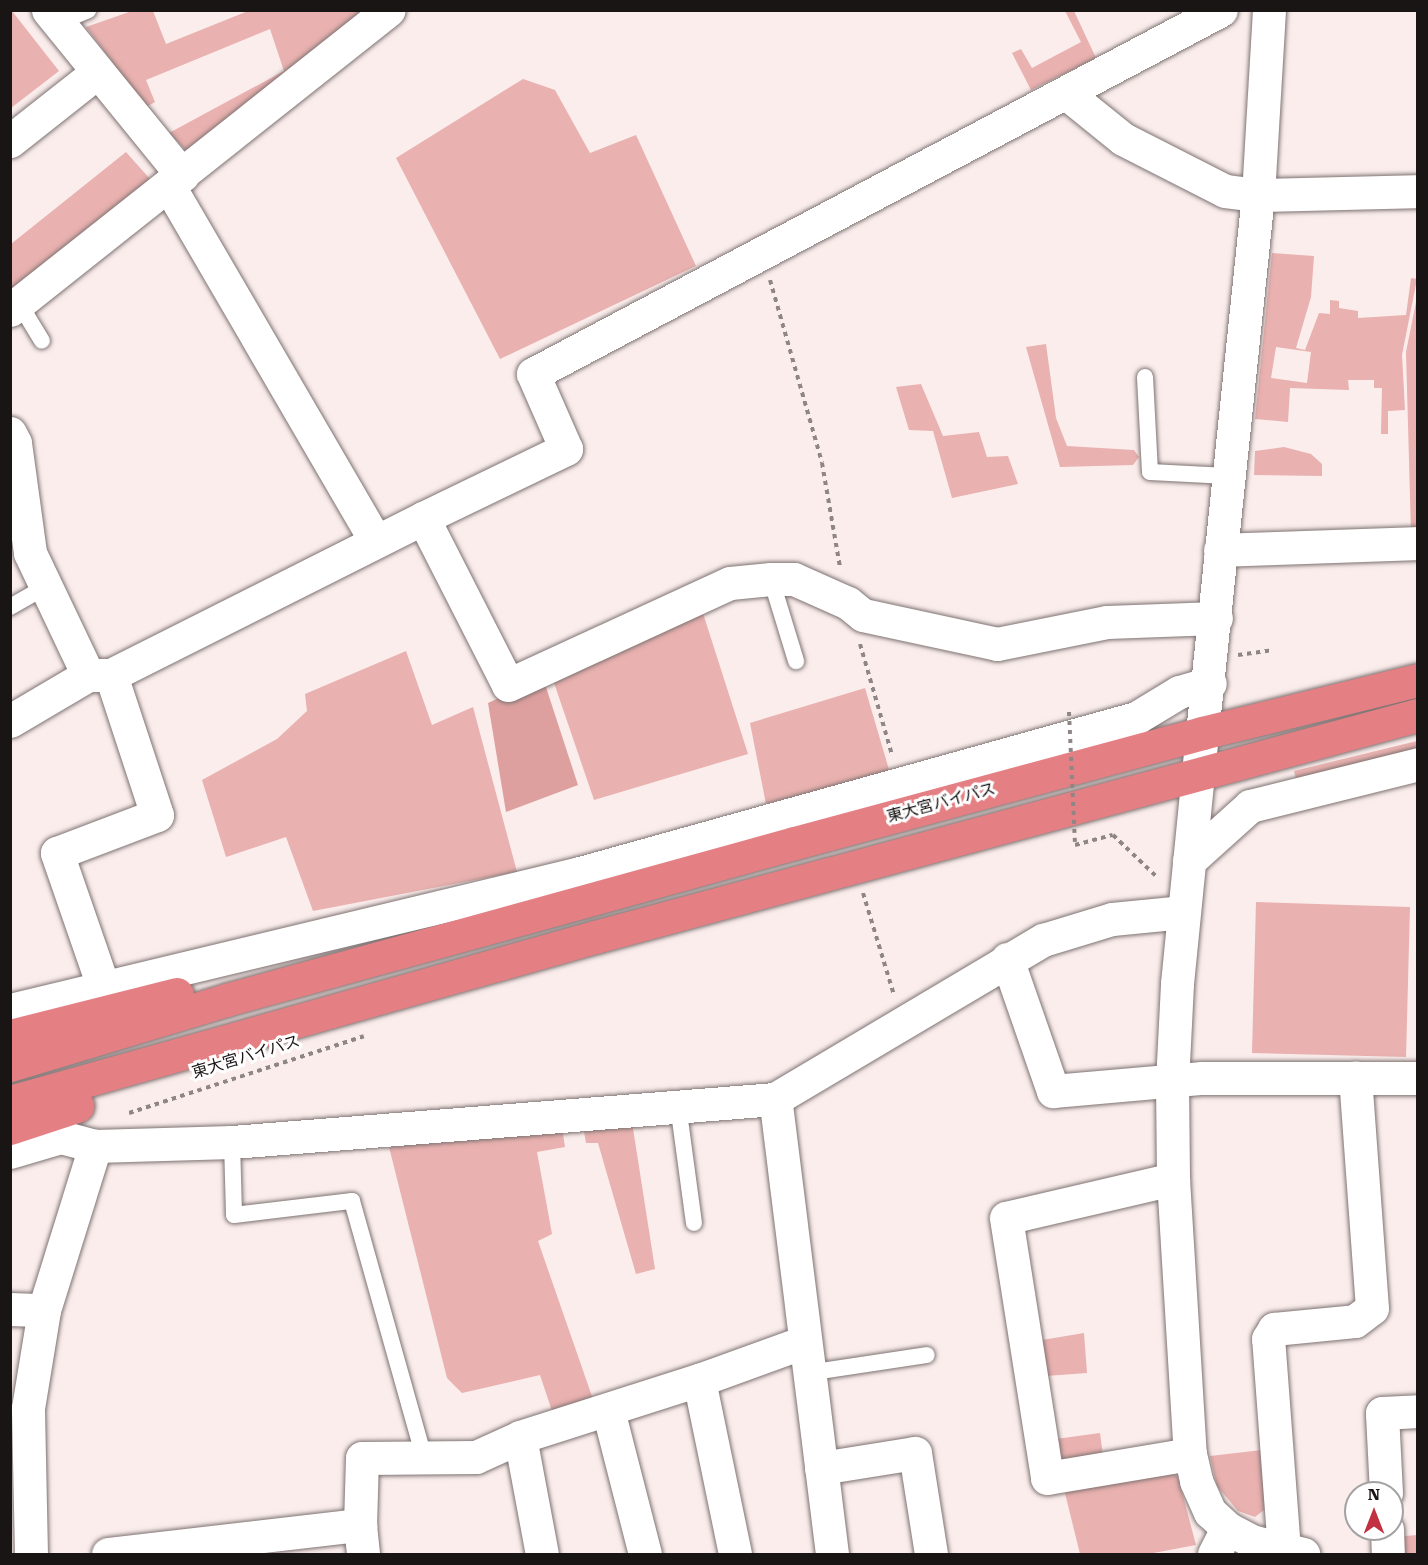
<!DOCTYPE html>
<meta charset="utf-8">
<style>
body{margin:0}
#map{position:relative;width:1428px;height:1565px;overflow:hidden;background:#faedec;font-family:"Roboto Serif","Noto Sans JP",serif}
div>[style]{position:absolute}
.green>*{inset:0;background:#e9b1af}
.forest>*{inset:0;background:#dea09f}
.path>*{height:4px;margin-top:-2px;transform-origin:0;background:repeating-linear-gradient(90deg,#8e8585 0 4.5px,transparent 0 9px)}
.roads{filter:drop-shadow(0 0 2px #7e7372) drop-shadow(0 0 2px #7e7372)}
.service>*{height:16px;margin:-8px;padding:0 8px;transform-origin:8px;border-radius:8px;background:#fff}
.minor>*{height:33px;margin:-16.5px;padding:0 16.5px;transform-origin:16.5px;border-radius:16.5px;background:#fff}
.tertiary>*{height:33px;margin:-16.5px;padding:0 16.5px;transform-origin:16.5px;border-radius:16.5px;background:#fff}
.trunk>*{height:33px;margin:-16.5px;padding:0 16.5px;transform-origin:16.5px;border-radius:16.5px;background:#e48084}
.path-bridge>*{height:4px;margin-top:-2px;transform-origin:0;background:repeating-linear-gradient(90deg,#8e8585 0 4.5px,transparent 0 9px)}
span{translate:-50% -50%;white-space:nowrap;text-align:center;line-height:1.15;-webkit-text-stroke:6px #fff;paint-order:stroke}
.street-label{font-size:16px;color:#1a1515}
.frame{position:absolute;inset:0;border:12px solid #1a1515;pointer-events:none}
.north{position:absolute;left:1344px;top:1481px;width:60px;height:60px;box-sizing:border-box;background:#fff;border:2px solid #a3a1a1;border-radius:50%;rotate:0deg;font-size:16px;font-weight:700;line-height:24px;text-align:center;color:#1a1515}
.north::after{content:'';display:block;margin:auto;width:21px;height:27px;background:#c13141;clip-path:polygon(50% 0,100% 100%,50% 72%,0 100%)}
</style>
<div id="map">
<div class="green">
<div style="clip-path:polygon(12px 11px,59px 71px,11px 108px,10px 11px)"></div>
<div style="clip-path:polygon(132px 11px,153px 11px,166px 44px,248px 11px,363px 11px,189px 153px,169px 133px,284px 71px,270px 29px,146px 80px,155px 102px,146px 107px,86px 27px)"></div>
<div style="clip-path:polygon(1065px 11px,1074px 11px,1096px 58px,1031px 90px,1012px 53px,1021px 49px,1032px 68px,1081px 42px)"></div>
<div style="clip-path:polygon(523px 79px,555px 90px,590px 153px,636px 135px,696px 266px,500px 359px,396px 158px)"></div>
<div style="clip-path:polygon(126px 152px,150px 179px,11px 292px,11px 244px)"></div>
<div style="clip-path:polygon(evenodd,1272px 253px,1314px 256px,1311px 297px,1296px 348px,1305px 350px,1319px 313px,1330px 314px,1330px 300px,1339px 301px,1339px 308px,1358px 311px,1358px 318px,1406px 315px,1411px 278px,1417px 279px,1402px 355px,1405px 410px,1388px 411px,1388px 434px,1381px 434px,1382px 388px,1374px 388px,1374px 380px,1348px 380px,1349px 390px,1290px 388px,1288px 422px,1255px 419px,1272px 253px,1276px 347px,1311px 352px,1307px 383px,1271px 378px,1276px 347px)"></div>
<div style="clip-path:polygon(1417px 297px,1418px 531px,1411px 532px,1406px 352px)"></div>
<div style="clip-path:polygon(1046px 344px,1056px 418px,1067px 446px,1134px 450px,1139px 457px,1133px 465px,1060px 467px,1026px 347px)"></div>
<div style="clip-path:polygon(921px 384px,943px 436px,979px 432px,987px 457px,1008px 456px,1018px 484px,952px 498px,933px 431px,909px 430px,896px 387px)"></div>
<div style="clip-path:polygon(1284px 447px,1311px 454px,1322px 464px,1322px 476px,1254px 475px,1255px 451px)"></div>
<div style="clip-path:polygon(701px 607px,748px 754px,594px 800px,551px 674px)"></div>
<div style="clip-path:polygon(406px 651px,432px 725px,473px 707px,517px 872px,313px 911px,286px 837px,226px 857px,202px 780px,277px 739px,307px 711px,305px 694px)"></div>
<div style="clip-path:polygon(865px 688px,890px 773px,766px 804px,750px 723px)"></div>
<div style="clip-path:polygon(1417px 741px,1417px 755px,1297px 784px,1294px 771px)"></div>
<div style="clip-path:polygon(1256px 902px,1410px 907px,1406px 1057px,1252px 1053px)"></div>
<div style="clip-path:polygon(632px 1122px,655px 1269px,636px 1274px,598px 1143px,586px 1143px,583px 1126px)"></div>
<div style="clip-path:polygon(562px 1128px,565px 1147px,537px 1152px,552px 1234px,538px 1241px,595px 1405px,553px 1414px,540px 1375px,462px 1393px,447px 1378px,389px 1147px)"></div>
<div style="clip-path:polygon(1084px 1333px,1087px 1373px,1046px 1376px,1042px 1340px)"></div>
<div style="clip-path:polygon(1100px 1433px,1103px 1456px,1068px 1463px,1056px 1454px,1056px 1439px)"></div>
<div style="clip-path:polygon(1262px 1450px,1268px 1507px,1255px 1517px,1238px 1511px,1217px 1486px,1210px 1456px)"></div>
<div style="clip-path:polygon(1159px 1466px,1178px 1477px,1196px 1545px,1148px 1554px,1080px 1554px,1063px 1485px)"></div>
<div style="clip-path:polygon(1417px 1535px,1417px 1554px,1395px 1554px,1394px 1537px)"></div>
</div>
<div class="forest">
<div style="clip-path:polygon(543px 678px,578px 785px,506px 812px,488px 703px)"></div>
</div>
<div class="path">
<div style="left:770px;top:280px;width:190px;rotate:74.1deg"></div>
<div style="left:822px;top:463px;width:106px;rotate:80.2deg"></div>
<div style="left:860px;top:644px;width:116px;rotate:73.9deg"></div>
<div style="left:1238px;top:655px;width:35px;rotate:-8deg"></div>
<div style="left:1075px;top:845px;width:39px;rotate:-15deg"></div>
<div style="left:1113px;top:835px;width:62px;rotate:43.7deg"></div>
<div style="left:863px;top:893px;width:107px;rotate:73.1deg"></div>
<div style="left:129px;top:1113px;width:247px;rotate:-18.1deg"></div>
</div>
<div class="roads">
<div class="service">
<div style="left:58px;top:23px;width:33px;rotate:-23deg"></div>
<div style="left:19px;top:303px;width:44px;rotate:58.8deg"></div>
<div style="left:1145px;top:377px;width:95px;rotate:87deg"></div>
<div style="left:1150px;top:472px;width:78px;rotate:2.9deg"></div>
<div style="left:771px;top:579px;width:86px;rotate:73deg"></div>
<div style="left:10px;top:607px;width:40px;rotate:-29.7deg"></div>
<div style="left:678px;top:1105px;width:119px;rotate:82.3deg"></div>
<div style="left:232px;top:1142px;width:73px;rotate:88.4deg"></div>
<div style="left:234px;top:1215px;width:119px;rotate:-6.8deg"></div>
<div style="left:352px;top:1201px;width:266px;rotate:74.3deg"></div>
<div style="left:808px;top:1373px;width:120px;rotate:-8.6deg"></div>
</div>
<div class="minor">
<div style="left:48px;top:10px;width:213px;rotate:50.9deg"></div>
<div style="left:1066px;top:93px;width:73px;rotate:38.9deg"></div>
<div style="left:1123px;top:139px;width:114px;rotate:27deg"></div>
<div style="left:1225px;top:191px;width:33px;rotate:7deg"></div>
<div style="left:1258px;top:195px;width:160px;rotate:-1.4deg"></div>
<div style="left:10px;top:141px;width:110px;rotate:-38.3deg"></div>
<div style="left:169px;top:186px;width:411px;rotate:59.8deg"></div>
<div style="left:10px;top:310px;width:483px;rotate:-38.4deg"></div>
<div style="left:10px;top:433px;width:11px;rotate:63deg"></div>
<div style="left:15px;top:443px;width:111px;rotate:82.2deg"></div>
<div style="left:30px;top:553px;width:135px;rotate:64.6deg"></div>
<div style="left:423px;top:518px;width:159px;rotate:-25.8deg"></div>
<div style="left:566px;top:449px;width:82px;rotate:-113.7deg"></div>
<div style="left:533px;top:374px;width:778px;rotate:-27.88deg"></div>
<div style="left:1220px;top:550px;width:198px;rotate:-2deg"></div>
<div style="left:10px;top:721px;width:91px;rotate:-30.5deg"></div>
<div style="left:88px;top:675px;width:23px"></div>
<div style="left:111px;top:675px;width:349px;rotate:-26.7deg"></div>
<div style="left:423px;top:518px;width:187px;rotate:63deg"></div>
<div style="left:508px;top:685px;width:244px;rotate:-24.7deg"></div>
<div style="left:730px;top:583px;width:41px;rotate:-5.6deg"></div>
<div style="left:771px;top:579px;width:23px"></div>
<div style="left:794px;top:579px;width:59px;rotate:24deg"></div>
<div style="left:848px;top:603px;width:19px;rotate:39deg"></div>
<div style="left:863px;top:615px;width:137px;rotate:12.2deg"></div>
<div style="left:997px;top:644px;width:112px;rotate:-11.3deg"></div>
<div style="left:1107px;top:622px;width:109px;rotate:-2.1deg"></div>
<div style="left:1202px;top:733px;width:541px;rotate:-84.06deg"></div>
<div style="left:1258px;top:195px;width:185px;rotate:-86.6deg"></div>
<div style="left:1189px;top:861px;width:82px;rotate:-42deg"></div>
<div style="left:1250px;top:806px;width:173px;rotate:-14deg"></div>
<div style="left:1007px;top:959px;width:140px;rotate:70.8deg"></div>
<div style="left:1053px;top:1091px;width:150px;rotate:-5deg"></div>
<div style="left:1202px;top:1078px;width:216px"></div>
<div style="left:103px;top:986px;width:141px;rotate:-109.1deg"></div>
<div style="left:57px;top:853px;width:107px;rotate:-20.8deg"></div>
<div style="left:157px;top:815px;width:147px;rotate:-108.2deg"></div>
<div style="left:10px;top:1010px;width:586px;rotate:-13.51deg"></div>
<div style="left:580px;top:873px;width:577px;rotate:-15.58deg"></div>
<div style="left:1136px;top:718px;width:50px;rotate:-31.2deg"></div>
<div style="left:1179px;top:692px;width:32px;rotate:-16deg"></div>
<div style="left:10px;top:1152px;width:53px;rotate:-16.4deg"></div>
<div style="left:61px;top:1137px;width:35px;rotate:15deg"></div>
<div style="left:95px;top:1146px;width:137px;rotate:-1.7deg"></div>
<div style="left:232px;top:1142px;width:545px;rotate:-4.53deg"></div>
<div style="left:1173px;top:1179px;width:171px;rotate:166.9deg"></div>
<div style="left:1006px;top:1218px;width:263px;rotate:81deg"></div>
<div style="left:1047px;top:1478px;width:145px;rotate:-9.5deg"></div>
<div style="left:10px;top:1309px;width:34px;rotate:2deg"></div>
<div style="left:699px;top:1380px;width:178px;rotate:78.3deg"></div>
<div style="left:608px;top:1410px;width:149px;rotate:75.6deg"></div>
<div style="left:520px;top:1437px;width:119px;rotate:79.4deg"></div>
<div style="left:821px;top:1468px;width:95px;rotate:-9.1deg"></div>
<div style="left:915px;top:1453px;width:102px;rotate:81deg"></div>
<div style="left:1386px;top:1493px;width:80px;rotate:-92.9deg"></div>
<div style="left:1382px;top:1413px;width:36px;rotate:-3deg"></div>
<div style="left:360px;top:1525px;width:29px;rotate:84deg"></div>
<div style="left:1387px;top:1529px;width:25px;rotate:88deg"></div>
<div style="left:1284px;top:1550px;width:212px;rotate:-94.3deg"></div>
<div style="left:1268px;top:1339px;width:12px;rotate:-59deg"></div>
<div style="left:1274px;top:1329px;width:81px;rotate:-5.6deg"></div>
<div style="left:1355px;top:1321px;width:21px;rotate:-37deg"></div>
<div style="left:1372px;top:1308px;width:231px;rotate:-94.2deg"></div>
<div style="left:31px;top:1554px;width:146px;rotate:-91.2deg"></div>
<div style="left:28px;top:1408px;width:99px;rotate:-80.7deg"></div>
<div style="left:44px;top:1310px;width:172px;rotate:-72.7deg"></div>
<div style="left:108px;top:1554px;width:254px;rotate:-6.6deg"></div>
<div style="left:360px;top:1525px;width:67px;rotate:-88.3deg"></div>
<div style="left:362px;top:1458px;width:114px;rotate:-0.5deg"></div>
<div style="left:476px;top:1457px;width:48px;rotate:-24.4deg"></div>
<div style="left:520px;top:1437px;width:188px;rotate:-17.7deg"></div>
<div style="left:699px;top:1380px;width:112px;rotate:-19.9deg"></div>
<div style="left:832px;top:1554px;width:459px;rotate:-97.1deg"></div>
<div style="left:775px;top:1099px;width:312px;rotate:-30.7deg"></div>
<div style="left:1043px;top:940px;width:72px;rotate:-16.9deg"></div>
<div style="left:1112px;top:919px;width:72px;rotate:-5.6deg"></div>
<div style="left:1214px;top:1554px;width:29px;rotate:-63deg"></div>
</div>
<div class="tertiary">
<div style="left:1202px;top:733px;width:252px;rotate:95.7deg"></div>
<div style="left:1177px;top:984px;width:98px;rotate:92.9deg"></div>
<div style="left:1172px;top:1082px;width:97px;rotate:89.4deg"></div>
<div style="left:1173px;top:1179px;width:276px;rotate:86.5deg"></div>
<div style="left:1190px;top:1454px;width:28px;rotate:77deg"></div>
<div style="left:1196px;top:1481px;width:34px;rotate:66deg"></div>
<div style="left:1210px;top:1512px;width:23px;rotate:43deg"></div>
<div style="left:1227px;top:1528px;width:27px;rotate:28deg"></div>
<div style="left:1251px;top:1541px;width:54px;rotate:14deg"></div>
</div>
<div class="trunk">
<div style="left:10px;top:1036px;width:172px;rotate:-14.1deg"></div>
<div style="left:10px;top:1065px;width:226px;rotate:-16.7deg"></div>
<div style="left:226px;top:1000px;width:590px;rotate:-15.43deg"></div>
<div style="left:795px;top:843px;width:422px;rotate:-15.1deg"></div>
<div style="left:1202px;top:733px;width:222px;rotate:-13.8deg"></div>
<div style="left:10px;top:1102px;width:608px;rotate:-15.75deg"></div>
<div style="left:595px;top:937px;width:852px;rotate:-15.1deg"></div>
<div style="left:10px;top:1128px;width:71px;rotate:-18.2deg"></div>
</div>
</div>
<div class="path-bridge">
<div style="left:1069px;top:712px;width:133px;rotate:87.4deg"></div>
</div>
<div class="street-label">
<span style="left:941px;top:803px;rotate:-15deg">東大宮バイパス</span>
<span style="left:246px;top:1057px;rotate:-17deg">東大宮バイパス</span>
</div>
<div class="frame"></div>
<div class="north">N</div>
</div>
